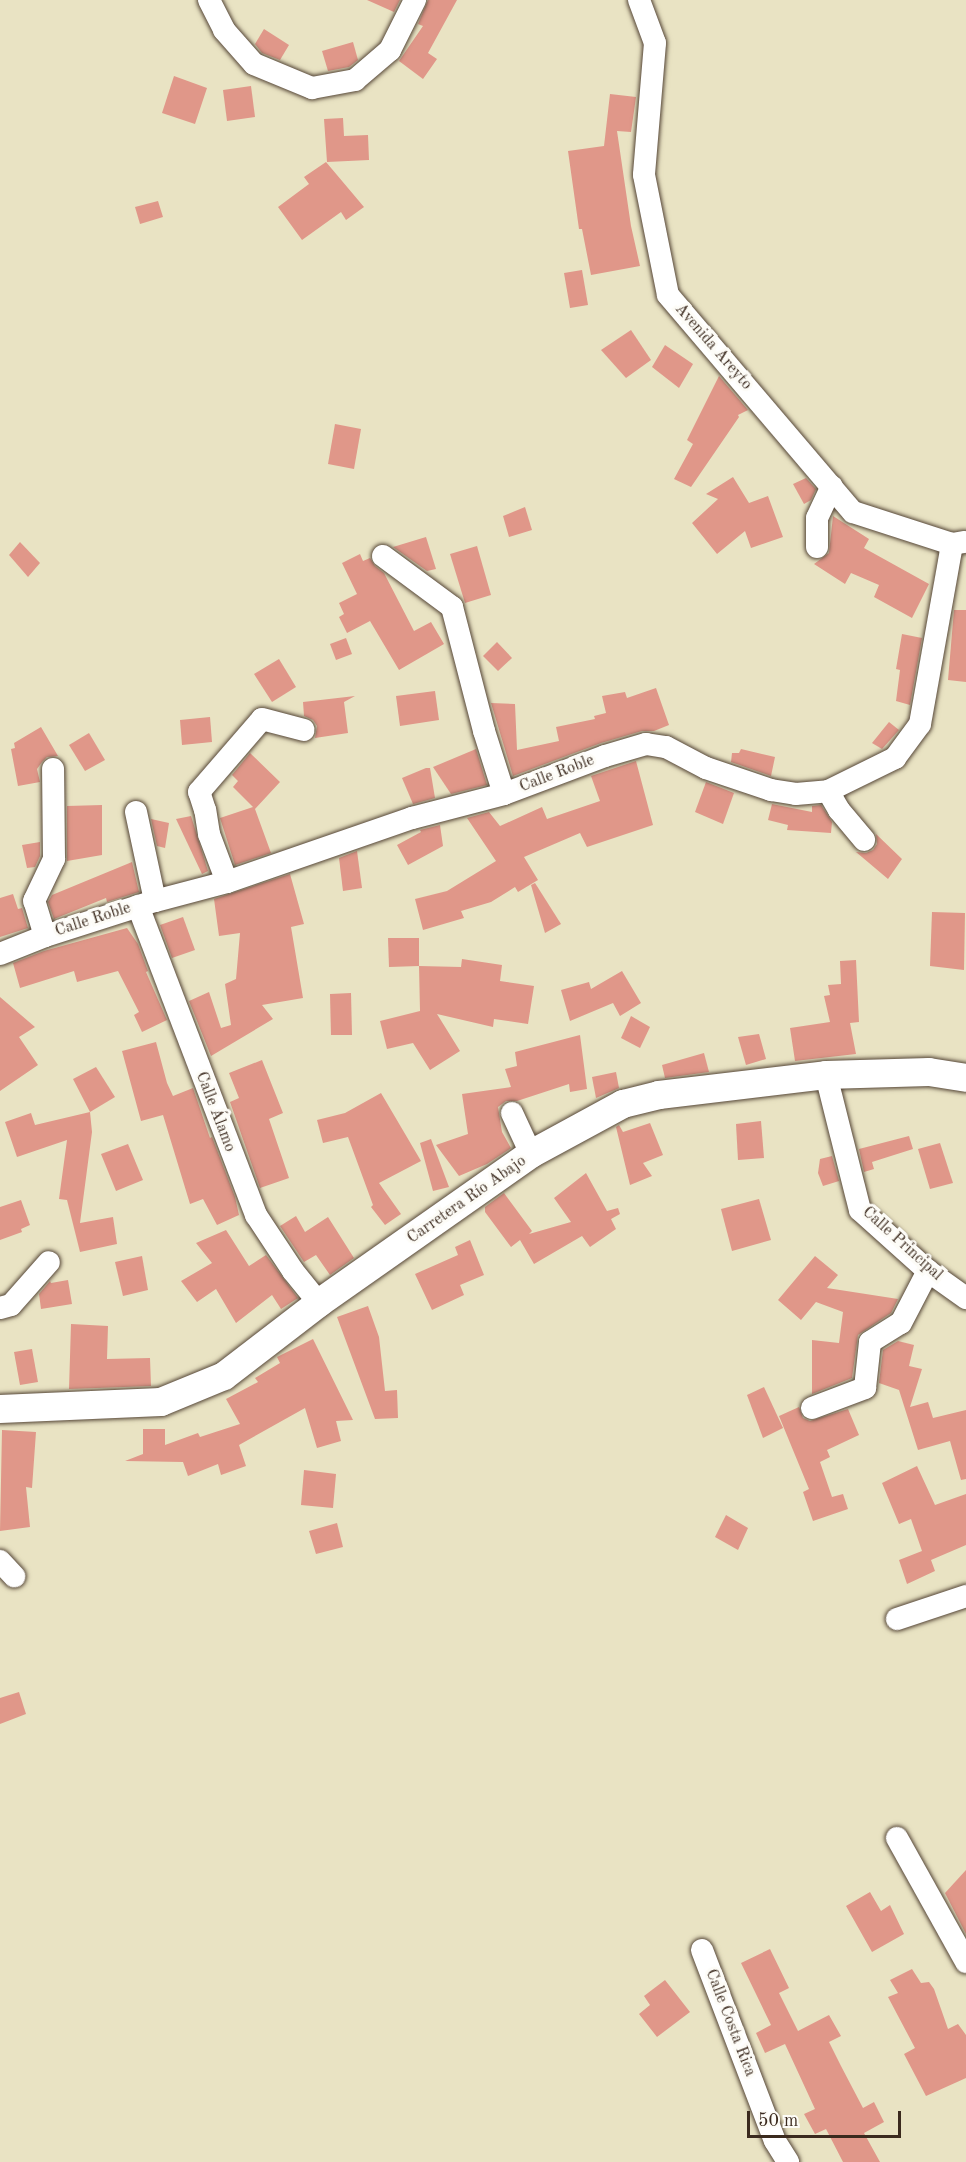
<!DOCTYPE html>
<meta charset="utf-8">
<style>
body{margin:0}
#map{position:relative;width:966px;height:2162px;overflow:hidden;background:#e9e3c3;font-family:"Old Standard TT",serif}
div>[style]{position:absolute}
.building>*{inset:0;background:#e09789}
.roads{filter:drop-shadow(0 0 2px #554637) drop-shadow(0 0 2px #554637)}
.minor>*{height:22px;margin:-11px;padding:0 11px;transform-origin:11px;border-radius:11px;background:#fff}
.tertiary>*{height:28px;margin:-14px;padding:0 14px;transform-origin:14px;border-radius:14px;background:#fff}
span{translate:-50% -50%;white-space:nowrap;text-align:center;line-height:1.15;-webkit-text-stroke:6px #fdfcf7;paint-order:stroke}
.street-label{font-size:16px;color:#3b2a1e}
.scale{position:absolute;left:747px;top:2111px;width:154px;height:27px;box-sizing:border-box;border:3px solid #3b2a1e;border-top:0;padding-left:8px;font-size:18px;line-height:21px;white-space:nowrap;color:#3b2a1e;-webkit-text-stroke:4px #fdfcf7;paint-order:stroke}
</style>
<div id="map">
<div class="building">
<div style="clip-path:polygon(367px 0,400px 0,394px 12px)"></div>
<div style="clip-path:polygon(428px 0,457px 0,428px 53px,437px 59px,423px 79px,399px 61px,423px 26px,418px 24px)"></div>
<div style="clip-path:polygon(264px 29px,289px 45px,280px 60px,262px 53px,255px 44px)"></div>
<div style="clip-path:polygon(353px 42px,358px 60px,349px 67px,328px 71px,322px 51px)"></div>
<div style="clip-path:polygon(174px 76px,207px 88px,195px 124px,162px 113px)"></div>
<div style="clip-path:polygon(251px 86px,255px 117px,227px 121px,223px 90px)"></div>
<div style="clip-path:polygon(610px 94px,636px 97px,631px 132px,617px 131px,631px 226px,640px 266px,591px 275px,582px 229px,579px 229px,568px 151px,604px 146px)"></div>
<div style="clip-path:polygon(343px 118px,344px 136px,368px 135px,369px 160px,327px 162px,324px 119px)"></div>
<div style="clip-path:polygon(326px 162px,364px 207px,346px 220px,341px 212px,302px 240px,278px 207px,309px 184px,304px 177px)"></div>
<div style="clip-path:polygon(158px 201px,163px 217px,140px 224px,135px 207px)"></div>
<div style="clip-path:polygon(582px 270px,588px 305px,570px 308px,564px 273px)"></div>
<div style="clip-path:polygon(631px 330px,651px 360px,626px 378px,601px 350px)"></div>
<div style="clip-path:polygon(665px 345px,693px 364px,679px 388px,652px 367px)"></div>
<div style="clip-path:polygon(719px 376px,748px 410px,738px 415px,739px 417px,691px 487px,674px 479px,693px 444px,687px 440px)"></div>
<div style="clip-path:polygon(335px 424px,361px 429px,354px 469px,328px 464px)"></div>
<div style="clip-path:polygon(733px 477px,749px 503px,768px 496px,783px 537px,751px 548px,745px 531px,717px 554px,692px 523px,718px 499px,706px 494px)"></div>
<div style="clip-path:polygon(806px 478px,816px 489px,811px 500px,804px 504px,793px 484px)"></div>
<div style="clip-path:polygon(525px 507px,532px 530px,509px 537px,503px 516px)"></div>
<div style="clip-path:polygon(833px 516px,869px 539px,864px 548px,929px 584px,912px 618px,874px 597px,879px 585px,851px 573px,845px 584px,814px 564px,829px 553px)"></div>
<div style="clip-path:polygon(426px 537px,436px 569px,427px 571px,393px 547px)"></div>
<div style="clip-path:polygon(20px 542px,40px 563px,28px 577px,9px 555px)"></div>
<div style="clip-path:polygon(477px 546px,491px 595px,465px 603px,450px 554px)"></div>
<div style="clip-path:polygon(360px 554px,363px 561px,370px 558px,375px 566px,384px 573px,414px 631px,431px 622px,444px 644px,399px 670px,370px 621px,347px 633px,339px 617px,344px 614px,339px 603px,357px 594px,342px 563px)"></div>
<div style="clip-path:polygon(954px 610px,966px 610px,966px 682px,948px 680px)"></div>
<div style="clip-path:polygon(902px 634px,922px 638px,910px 705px,896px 701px,900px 670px,896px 669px)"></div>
<div style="clip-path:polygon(346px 638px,352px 654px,336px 660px,330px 644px)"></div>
<div style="clip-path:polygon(497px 642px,512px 658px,498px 671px,483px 656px)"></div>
<div style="clip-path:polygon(279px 659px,296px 687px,272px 702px,254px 674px)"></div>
<div style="clip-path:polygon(656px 688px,669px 725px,654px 731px,642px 731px,601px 743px,513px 776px,491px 703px,515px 704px,517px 750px,559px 741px,556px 727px,595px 719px,594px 716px,606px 713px,602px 696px,625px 692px,627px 698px)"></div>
<div style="clip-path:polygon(435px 691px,439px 720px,400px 726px,396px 696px)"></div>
<div style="clip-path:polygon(355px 696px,344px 702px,348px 733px,315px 738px,317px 726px,313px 720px,304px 716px,303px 702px)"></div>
<div style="clip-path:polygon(210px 717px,212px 742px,182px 745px,180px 720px)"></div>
<div style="clip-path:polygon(889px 722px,899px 730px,882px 749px,872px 743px)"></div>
<div style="clip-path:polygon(41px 727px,58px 756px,47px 757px,42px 762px,37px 769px,40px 782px,18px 786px,11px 749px,15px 748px,14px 743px)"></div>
<div style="clip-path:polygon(89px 733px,105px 760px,85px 771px,69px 745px)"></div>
<div style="clip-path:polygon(476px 749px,487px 785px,451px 794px,433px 767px)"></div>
<div style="clip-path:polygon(741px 749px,775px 757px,771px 776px,731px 762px,732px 753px,739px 753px)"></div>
<div style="clip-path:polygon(250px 753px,280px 782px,255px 809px,271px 853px,235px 865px,220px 818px,253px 807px,233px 787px,238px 781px,232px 775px)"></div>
<div style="clip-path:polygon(636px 761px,653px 825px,587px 847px,580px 833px,524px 857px,538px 880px,518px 892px,515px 887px,491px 902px,461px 911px,464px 918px,423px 930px,415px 899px,447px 891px,496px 861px,467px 818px,489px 812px,500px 826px,542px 807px,547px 819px,600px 801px,591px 776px)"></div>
<div style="clip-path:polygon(426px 768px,430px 768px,435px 798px,413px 804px,402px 778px)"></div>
<div style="clip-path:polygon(706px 782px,734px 793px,723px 824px,695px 812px)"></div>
<div style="clip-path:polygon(772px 804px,812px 812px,812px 806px,821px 805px,832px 822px,831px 833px,787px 830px,788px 825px,768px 820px)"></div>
<div style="clip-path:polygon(102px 805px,102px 855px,67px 861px,67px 806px)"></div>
<div style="clip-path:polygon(191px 816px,208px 871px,202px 874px,176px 819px)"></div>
<div style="clip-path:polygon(151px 819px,169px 823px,165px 848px,157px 846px)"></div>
<div style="clip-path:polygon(440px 825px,443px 846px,408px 865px,397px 845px,421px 832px,420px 830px)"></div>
<div style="clip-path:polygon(876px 834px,902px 859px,888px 879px,856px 852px,866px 853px,873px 850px,877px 844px)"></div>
<div style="clip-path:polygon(40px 842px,40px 856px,35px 867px,27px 868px,22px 845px)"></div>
<div style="clip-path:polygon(357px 851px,362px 888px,343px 891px,339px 858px)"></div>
<div style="clip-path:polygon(132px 862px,139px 892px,107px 902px,106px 898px,54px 919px,48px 902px,52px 895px)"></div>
<div style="clip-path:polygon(290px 874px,304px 924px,291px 927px,303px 998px,262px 1005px,273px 1019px,211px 1056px,189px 1001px,209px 992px,221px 1028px,231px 1025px,225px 984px,236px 979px,240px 933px,219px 936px,214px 899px)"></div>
<div style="clip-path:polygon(535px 883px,561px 924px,545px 933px,531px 885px)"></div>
<div style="clip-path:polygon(13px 894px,18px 909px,22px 908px,28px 928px,0 937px,0 898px)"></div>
<div style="clip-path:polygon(932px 912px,965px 913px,964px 970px,930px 966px)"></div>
<div style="clip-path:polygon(183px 917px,195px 950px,172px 958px,160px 925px)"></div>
<div style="clip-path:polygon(127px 928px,138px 944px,148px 971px,146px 972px,167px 1020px,142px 1032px,134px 1015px,139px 1012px,118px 971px,77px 982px,74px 971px,20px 988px,13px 963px,44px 951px)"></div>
<div style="clip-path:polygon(388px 938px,419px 938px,419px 966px,389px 967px)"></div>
<div style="clip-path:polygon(462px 959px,502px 965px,500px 981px,534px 986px,528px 1024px,494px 1019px,493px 1027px,437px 1014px,460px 1051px,430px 1070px,413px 1043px,387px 1049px,380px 1021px,420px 1011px,419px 966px,461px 967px)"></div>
<div style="clip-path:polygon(856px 960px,859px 1022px,850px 1023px,856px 1054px,795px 1061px,790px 1028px,830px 1022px,824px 996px,830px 995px,828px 985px,841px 984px,840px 961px)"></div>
<div style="clip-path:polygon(622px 971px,641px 1003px,620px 1016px,613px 1003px,570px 1021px,561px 990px,589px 982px,591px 989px)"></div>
<div style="clip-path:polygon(351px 993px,352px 1035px,331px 1035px,330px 994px)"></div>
<div style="clip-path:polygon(0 997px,35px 1027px,19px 1037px,38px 1065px,0 1091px)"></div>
<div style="clip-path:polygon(631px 1016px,650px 1027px,640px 1048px,621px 1038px)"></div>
<div style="clip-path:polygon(759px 1034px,766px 1059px,746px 1065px,738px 1037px)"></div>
<div style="clip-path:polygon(580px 1035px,587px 1089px,570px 1092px,569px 1084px,517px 1101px,506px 1101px,498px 1107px,502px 1132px,511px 1148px,487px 1164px,459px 1176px,436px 1145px,468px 1134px,462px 1094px,511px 1087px,505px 1069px,517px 1066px,515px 1052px)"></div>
<div style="clip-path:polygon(156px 1042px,167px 1083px,173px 1096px,193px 1088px,210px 1138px,212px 1137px,235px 1197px,239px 1215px,217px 1225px,203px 1199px,190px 1204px,163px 1115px,141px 1121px,122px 1051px)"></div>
<div style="clip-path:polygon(704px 1053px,709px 1072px,665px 1078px,662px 1065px)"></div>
<div style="clip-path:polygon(262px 1060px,283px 1113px,269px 1119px,289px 1178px,260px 1188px,230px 1102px,239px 1098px,229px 1073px)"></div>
<div style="clip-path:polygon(96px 1067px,115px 1097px,90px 1112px,73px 1079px)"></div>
<div style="clip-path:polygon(616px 1072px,619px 1088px,596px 1098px,592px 1077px)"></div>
<div style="clip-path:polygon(381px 1093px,421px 1161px,379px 1183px,401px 1214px,385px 1225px,371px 1207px,373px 1205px,348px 1137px,323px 1143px,317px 1120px,345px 1113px)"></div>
<div style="clip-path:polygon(90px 1112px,92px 1132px,80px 1223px,113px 1217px,117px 1244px,80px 1252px,67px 1200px,59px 1199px,67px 1140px,17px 1157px,5px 1122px,31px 1113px,35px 1125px)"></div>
<div style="clip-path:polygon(761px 1121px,764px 1158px,738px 1160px,736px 1124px)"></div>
<div style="clip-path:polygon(650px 1123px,663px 1155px,643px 1163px,652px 1176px,630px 1185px,616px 1127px,619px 1125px,623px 1132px)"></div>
<div style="clip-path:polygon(909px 1136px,913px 1149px,872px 1162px,874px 1169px,864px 1172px,859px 1149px)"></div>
<div style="clip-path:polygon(431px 1139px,449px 1187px,433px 1191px,420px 1143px)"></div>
<div style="clip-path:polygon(940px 1143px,953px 1183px,930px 1189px,918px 1149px)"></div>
<div style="clip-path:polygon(128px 1144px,143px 1180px,116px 1191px,101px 1154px)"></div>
<div style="clip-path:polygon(832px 1156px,839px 1181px,823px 1186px,818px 1173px,820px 1159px)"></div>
<div style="clip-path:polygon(586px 1173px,607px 1211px,618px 1208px,620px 1214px,611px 1219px,616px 1229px,590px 1247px,582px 1236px,534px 1264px,520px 1240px,511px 1247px,485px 1212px,485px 1207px,504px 1193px,532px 1231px,529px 1234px,571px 1222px,554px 1198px)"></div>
<div style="clip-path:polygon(759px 1199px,771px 1240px,732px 1251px,721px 1209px)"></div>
<div style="clip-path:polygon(21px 1200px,30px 1225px,21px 1229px,22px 1232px,0 1240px,0 1207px)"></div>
<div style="clip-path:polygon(296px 1216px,305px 1232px,328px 1217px,354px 1258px,330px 1275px,316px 1255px,304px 1262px,280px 1226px)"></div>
<div style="clip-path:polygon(226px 1230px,249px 1266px,266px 1255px,298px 1298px,281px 1309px,272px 1295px,236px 1323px,216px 1289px,197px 1302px,181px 1281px,212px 1263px,196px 1243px)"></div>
<div style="clip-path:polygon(470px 1240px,484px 1275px,460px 1285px,464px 1295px,432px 1310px,415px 1274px,458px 1255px,455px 1247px)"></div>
<div style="clip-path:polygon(142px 1256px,148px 1290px,123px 1296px,115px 1262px)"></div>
<div style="clip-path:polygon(815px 1256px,838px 1275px,827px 1288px,898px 1299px,891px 1313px,858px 1335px,852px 1378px,812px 1394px,812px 1340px,839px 1343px,843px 1312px,816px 1302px,801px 1320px,778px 1300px)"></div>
<div style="clip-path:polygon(68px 1280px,72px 1304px,41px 1309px,39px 1294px,50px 1281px,51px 1283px)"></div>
<div style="clip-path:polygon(368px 1306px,379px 1337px,385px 1391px,397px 1390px,398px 1418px,375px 1419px,337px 1317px)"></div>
<div style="clip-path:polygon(71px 1324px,108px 1326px,107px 1359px,150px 1358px,151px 1386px,69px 1389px)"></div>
<div style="clip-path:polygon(313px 1339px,353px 1420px,336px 1421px,341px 1441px,317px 1448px,305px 1408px,239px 1445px,246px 1466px,221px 1475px,218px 1464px,188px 1476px,183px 1462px,125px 1461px,143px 1454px,143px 1429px,165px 1429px,165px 1445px,198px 1433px,200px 1437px,240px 1424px,226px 1399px,258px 1382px,255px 1378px,280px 1363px,277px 1357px)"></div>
<div style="clip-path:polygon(898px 1341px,914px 1345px,909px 1366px,922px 1369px,910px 1407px,928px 1402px,933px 1418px,966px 1410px,966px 1479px,961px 1480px,950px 1441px,918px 1450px,899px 1390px,879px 1383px,883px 1350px)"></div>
<div style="clip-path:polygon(32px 1349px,38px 1382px,20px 1385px,14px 1352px)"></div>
<div style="clip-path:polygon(764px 1387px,783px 1428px,763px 1438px,747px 1395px)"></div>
<div style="clip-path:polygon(799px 1407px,803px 1418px,810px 1421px,848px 1409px,859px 1435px,827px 1450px,830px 1457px,820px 1462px,832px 1497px,843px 1494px,848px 1509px,813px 1521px,803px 1492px,809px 1489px,779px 1416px)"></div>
<div style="clip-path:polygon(2px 1430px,36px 1432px,32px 1488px,26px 1487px,30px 1527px,0 1531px)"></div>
<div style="clip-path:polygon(917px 1466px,935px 1505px,966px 1494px,966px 1545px,931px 1560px,935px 1571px,907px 1584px,899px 1560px,922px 1551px,911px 1519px,899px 1524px,882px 1483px)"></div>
<div style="clip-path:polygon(304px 1470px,336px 1474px,333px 1508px,301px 1505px)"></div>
<div style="clip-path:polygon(726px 1515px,748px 1528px,738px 1550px,715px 1537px)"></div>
<div style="clip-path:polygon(337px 1523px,343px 1547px,316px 1554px,309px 1531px)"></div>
<div style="clip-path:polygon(19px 1692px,26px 1714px,0 1724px,0 1698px)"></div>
<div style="clip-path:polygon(966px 1870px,966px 1934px,945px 1893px)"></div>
<div style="clip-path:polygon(870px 1892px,881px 1911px,890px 1905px,904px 1934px,872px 1952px,846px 1906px)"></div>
<div style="clip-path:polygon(770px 1949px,789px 1988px,779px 1993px,798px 2031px,829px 2015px,841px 2036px,829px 2042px,841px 2066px,863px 2108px,874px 2102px,884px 2122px,864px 2133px,880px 2162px,843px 2162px,826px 2129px,815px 2134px,804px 2114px,815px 2109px,785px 2044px,765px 2053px,756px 2033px,771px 2025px,741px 1963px)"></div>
<div style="clip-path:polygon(912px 1969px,921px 1983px,929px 1982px,934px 1989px,948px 2029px,958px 2024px,966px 2035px,966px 2078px,926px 2096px,904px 2054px,915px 2048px,888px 1997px,898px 1993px,890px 1980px)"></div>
<div style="clip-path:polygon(665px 1980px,690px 2012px,657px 2037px,639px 2014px,650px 2005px,644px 1996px)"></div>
</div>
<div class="roads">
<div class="minor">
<div style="left:209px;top:0;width:34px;rotate:63deg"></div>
<div style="left:224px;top:30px;width:45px;rotate:48.6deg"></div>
<div style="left:254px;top:64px;width:63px;rotate:22.5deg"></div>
<div style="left:312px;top:88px;width:44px;rotate:-10.5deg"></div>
<div style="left:355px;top:80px;width:46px;rotate:-40.6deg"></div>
<div style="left:390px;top:50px;width:56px;rotate:-63.4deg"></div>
<div style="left:639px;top:0;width:46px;rotate:69.6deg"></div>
<div style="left:655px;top:43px;width:132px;rotate:94.8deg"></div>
<div style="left:644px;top:175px;width:122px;rotate:78.7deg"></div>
<div style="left:668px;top:295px;width:285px;rotate:49.6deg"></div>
<div style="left:853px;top:512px;width:104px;rotate:17.9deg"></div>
<div style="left:952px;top:544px;width:13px;rotate:-9deg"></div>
<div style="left:817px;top:547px;width:29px;rotate:-90deg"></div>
<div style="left:817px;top:518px;width:35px;rotate:-65deg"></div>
<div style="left:383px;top:556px;width:86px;rotate:36.5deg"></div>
<div style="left:452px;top:607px;width:128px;rotate:75.5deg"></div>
<div style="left:484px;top:731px;width:66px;rotate:72.4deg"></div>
<div style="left:828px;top:791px;width:22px;rotate:60deg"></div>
<div style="left:839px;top:810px;width:39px;rotate:50deg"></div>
<div style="left:136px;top:812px;width:91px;rotate:77.9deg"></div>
<div style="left:227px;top:882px;width:51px;rotate:-110.6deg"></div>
<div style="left:209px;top:834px;width:24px;rotate:-99deg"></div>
<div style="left:205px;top:810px;width:19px;rotate:-108deg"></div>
<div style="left:199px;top:792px;width:96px;rotate:-49.2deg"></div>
<div style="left:262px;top:719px;width:43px;rotate:14.7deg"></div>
<div style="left:138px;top:906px;width:331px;rotate:69.1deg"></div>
<div style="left:256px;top:1215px;width:67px;rotate:56.5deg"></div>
<div style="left:293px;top:1271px;width:41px;rotate:50.9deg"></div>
<div style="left:45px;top:936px;width:37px;rotate:-107deg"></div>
<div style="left:34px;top:901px;width:47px;rotate:-64.5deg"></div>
<div style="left:54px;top:859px;width:90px;rotate:-90.6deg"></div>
<div style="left:0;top:954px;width:48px;rotate:-21.8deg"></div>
<div style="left:45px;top:936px;width:115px;rotate:-17.7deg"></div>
<div style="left:155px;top:901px;width:74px;rotate:-14.8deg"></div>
<div style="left:227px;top:882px;width:196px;rotate:-19.1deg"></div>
<div style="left:412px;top:818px;width:95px;rotate:-14.6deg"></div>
<div style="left:504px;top:794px;width:108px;rotate:-20.6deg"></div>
<div style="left:605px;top:756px;width:43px;rotate:-16.3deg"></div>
<div style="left:646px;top:744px;width:20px;rotate:9deg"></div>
<div style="left:666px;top:747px;width:45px;rotate:27.7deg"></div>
<div style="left:706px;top:768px;width:69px;rotate:18.7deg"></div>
<div style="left:771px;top:790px;width:25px;rotate:9deg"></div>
<div style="left:796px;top:794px;width:32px;rotate:-5deg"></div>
<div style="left:828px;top:791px;width:75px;rotate:-26.2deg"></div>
<div style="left:895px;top:758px;width:42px;rotate:-53.7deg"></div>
<div style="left:920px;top:724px;width:183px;rotate:-79.9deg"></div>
<div style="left:826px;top:1075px;width:139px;rotate:75.9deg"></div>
<div style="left:860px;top:1210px;width:91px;rotate:41.9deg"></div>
<div style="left:928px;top:1271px;width:47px;rotate:35.4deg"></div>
<div style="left:512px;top:1113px;width:45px;rotate:65.1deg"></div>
<div style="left:0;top:1308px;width:11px;rotate:-15deg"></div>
<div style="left:11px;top:1305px;width:57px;rotate:-48.5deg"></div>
<div style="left:812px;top:1408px;width:57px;rotate:-20.7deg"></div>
<div style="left:865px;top:1388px;width:46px;rotate:-83.8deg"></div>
<div style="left:870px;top:1342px;width:36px;rotate:-32deg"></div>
<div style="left:901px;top:1323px;width:59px;rotate:-62.6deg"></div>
<div style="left:0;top:1561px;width:21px;rotate:47deg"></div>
<div style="left:897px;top:1619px;width:73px;rotate:-18.4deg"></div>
<div style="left:897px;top:1838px;width:142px;rotate:60.9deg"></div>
<div style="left:702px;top:1950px;width:204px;rotate:69.1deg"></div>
<div style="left:775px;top:2141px;width:25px;rotate:58deg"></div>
</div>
<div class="tertiary">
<div style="left:0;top:1409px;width:161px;rotate:-2.5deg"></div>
<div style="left:161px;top:1402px;width:68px;rotate:-22.4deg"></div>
<div style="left:224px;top:1376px;width:120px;rotate:-37.5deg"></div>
<div style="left:319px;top:1303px;width:259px;rotate:-35.1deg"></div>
<div style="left:531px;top:1154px;width:105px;rotate:-28.5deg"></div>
<div style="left:623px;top:1104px;width:37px;rotate:-14deg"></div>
<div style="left:659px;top:1095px;width:168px;rotate:-6.8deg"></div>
<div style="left:826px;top:1075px;width:103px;rotate:-1.7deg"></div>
<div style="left:929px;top:1072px;width:37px;rotate:9deg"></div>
</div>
</div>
<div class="street-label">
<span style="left:713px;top:347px;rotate:49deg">Avenida Areyto</span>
<span style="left:557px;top:774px;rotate:-21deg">Calle Roble</span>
<span style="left:93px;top:920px;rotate:-18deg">Calle Roble</span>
<span style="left:215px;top:1112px;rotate:69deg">Calle Álamo</span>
<span style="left:467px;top:1200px;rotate:-35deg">Carretera Río Abajo</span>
<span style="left:902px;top:1244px;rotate:42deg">Calle Principal</span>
<span style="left:730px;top:2023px;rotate:69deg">Calle Costa Rica</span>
</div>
<div class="scale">50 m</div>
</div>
